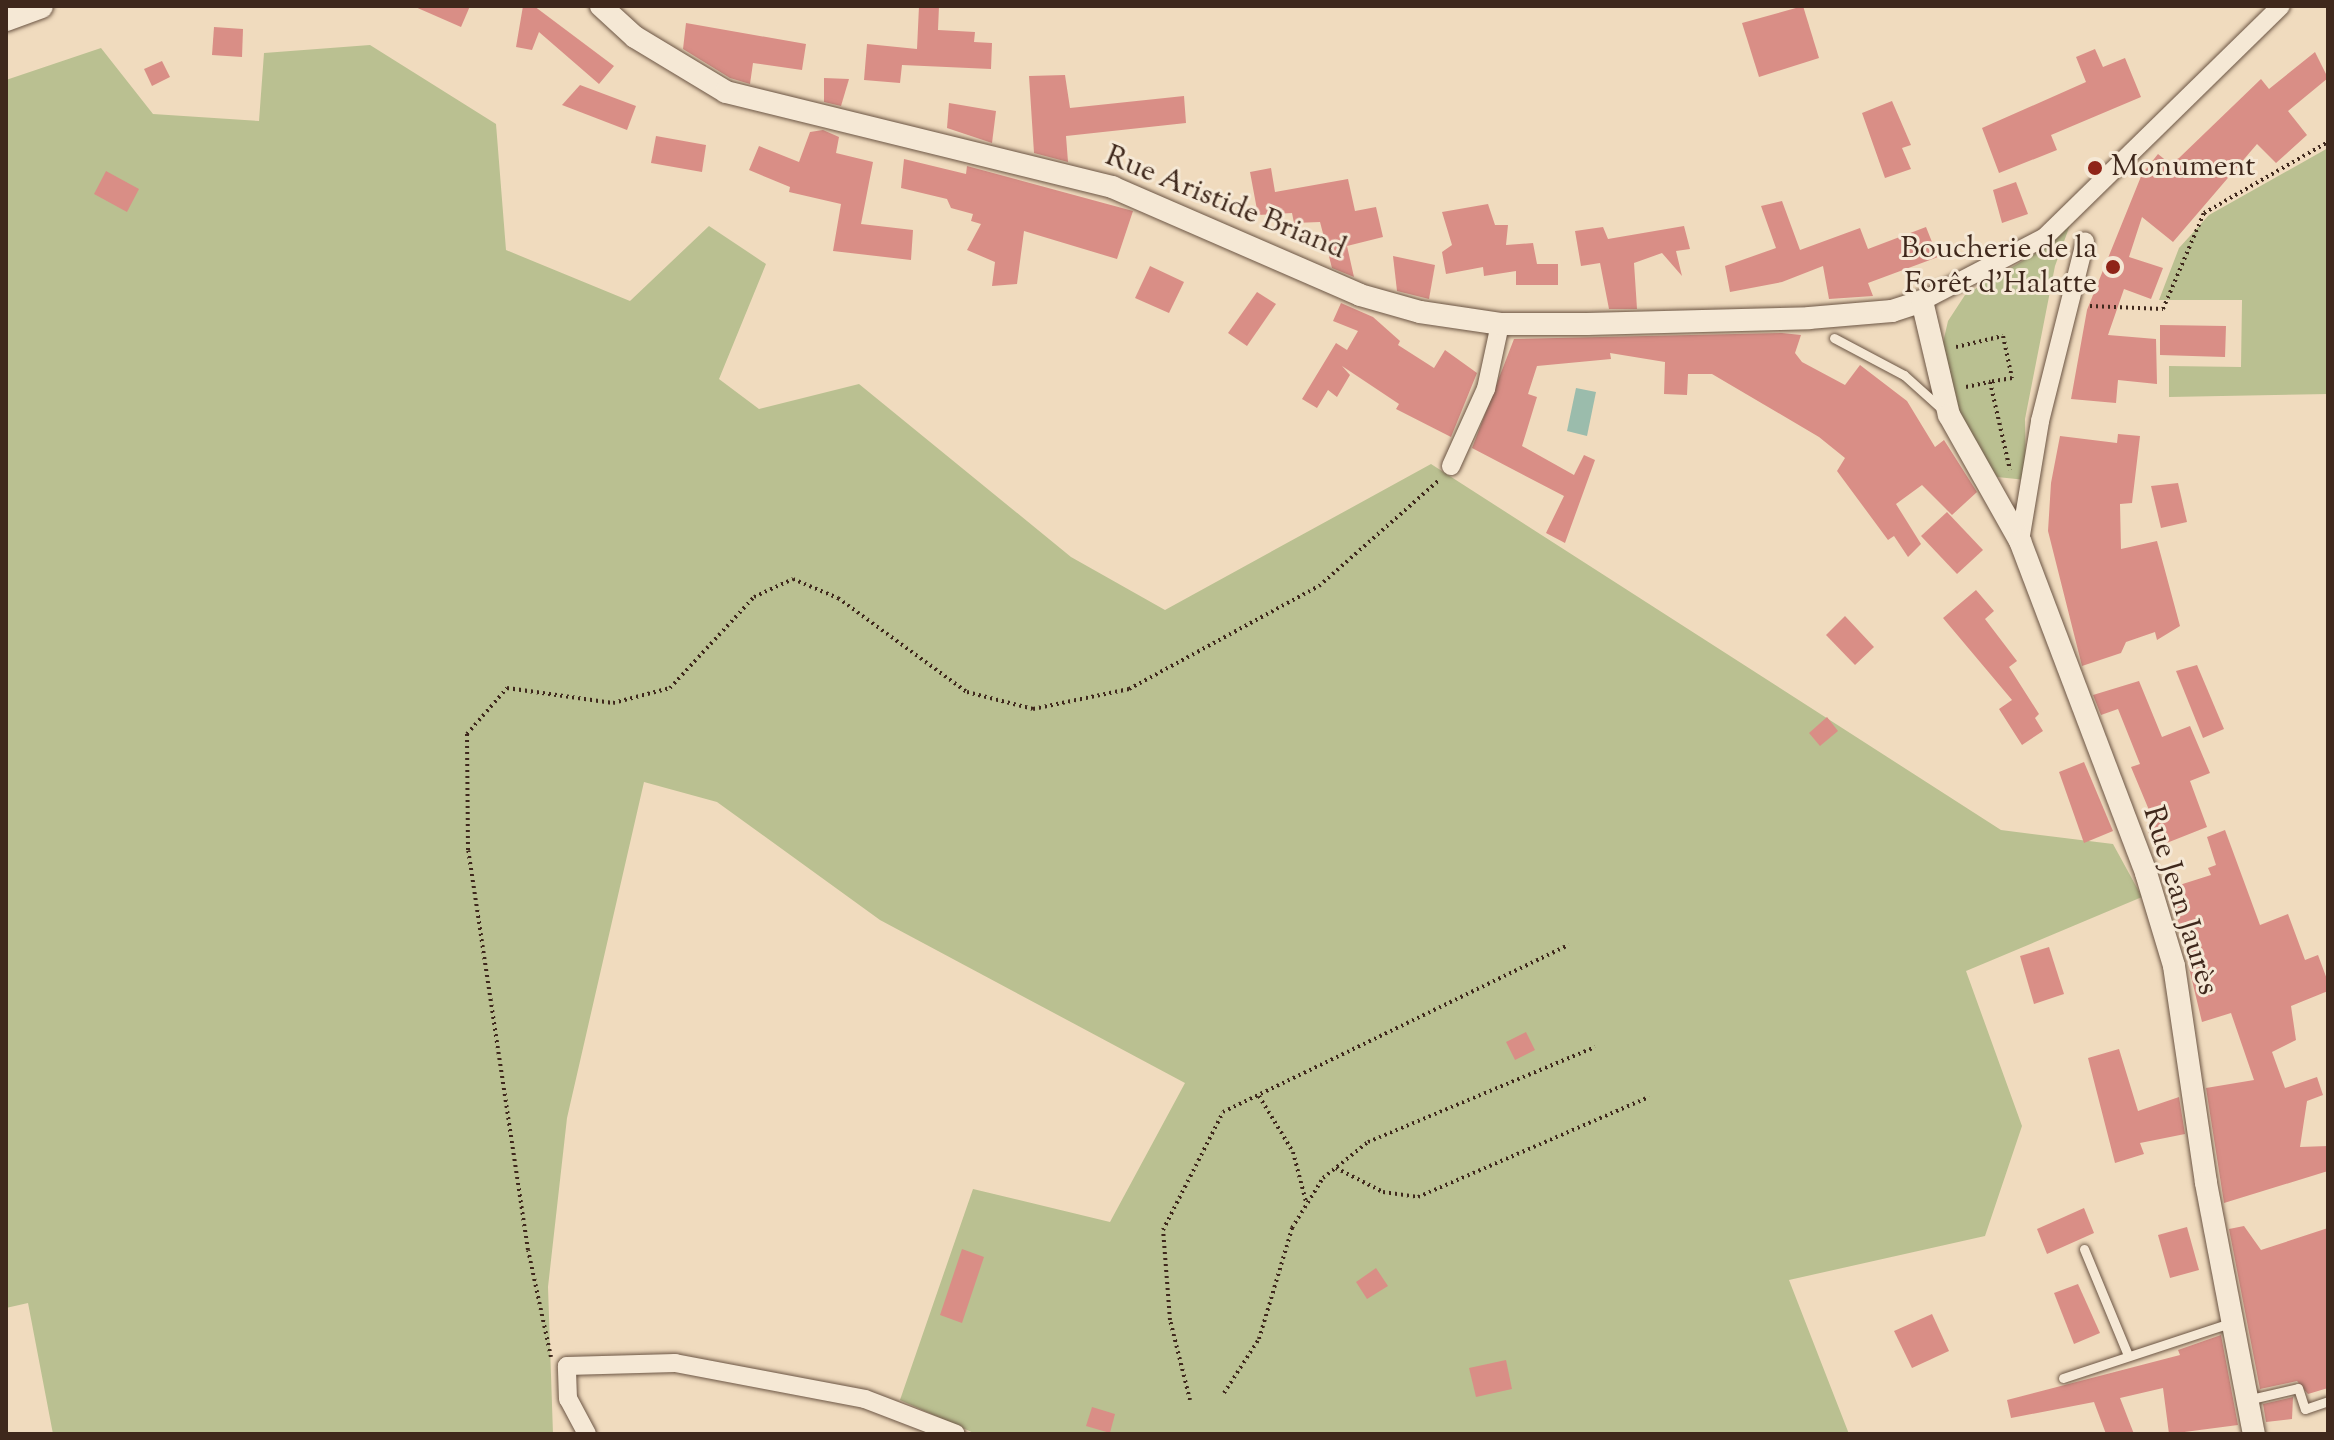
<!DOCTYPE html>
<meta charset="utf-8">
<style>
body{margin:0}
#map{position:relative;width:2334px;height:1440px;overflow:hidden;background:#f0dbbe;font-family:"Sorts Mill Goudy",serif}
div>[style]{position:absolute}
.green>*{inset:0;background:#bac091}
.water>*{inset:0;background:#9bbcac}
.building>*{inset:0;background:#d98e86}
.path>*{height:4px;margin-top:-2px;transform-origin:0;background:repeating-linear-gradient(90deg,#3f281c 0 2px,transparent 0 6px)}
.roads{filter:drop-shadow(0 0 2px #6b5544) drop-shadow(0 0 2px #6b5544)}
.service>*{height:9px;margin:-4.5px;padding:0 4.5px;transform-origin:4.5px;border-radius:4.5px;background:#f5e8d5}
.minor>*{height:18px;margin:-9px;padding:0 9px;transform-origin:9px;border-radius:9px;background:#f5e8d5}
.tertiary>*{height:22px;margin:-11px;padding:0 11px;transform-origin:11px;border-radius:11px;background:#f5e8d5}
.secondary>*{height:24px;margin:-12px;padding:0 12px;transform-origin:12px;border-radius:12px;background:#f5e8d5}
.dots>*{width:22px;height:22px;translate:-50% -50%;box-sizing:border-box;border:4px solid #f5e8d5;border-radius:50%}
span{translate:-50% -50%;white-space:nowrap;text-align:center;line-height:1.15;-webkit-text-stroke:6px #f5e8d5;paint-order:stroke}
.poi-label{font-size:30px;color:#3f281c}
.left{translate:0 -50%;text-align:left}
.right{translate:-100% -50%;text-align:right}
.street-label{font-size:30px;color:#3f281c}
.frame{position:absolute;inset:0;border:8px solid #3f281c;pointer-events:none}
</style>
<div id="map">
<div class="green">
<div style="clip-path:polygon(370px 45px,496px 124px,506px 250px,630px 301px,709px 226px,766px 264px,719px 379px,759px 409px,859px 384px,1071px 557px,1165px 610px,1431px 464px,2001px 830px,2113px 844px,2142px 897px,1966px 971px,2022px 1126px,1985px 1236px,1789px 1280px,1849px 1434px,976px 1434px,900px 1400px,973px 1189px,1110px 1222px,1185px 1083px,880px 920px,717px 802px,644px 782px,567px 1118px,548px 1287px,553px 1434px,53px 1434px,28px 1303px,6px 1308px,6px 80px,101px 48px,153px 114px,259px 121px,264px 53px)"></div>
<div style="clip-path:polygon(2328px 148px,2328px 394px,2169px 397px,2169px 366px,2241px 367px,2242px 300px,2159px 300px,2179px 248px,2209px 215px)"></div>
<div style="clip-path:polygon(2070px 225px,2055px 266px,2025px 419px,2026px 480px,1997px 477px,1959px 416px,1942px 347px,1948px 321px,1965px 295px,2046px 247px)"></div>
</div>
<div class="water">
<div style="clip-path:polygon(1576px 388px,1596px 392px,1587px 436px,1567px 431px)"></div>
</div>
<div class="building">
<div style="clip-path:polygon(413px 6px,470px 6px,461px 27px)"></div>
<div style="clip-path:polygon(523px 6px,534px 6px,614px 66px,599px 84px,539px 32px,532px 50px,516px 47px)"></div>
<div style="clip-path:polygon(919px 6px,939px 6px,938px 30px,975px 32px,974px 42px,992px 43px,991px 69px,902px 65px,900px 83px,864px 80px,867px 44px,917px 49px)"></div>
<div style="clip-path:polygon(1803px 6px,1819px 58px,1759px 77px,1742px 23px)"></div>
<div style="clip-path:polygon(686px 23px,806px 44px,802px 70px,753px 63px,750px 84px,730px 78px,683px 49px)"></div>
<div style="clip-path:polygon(214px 27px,243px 29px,242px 57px,212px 55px)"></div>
<div style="clip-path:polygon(2095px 49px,2103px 67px,2125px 58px,2141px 97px,2051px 135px,2057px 150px,1999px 173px,1982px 128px,2086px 82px,2076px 57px)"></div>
<div style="clip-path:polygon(2315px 52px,2328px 78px,2288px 111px,2307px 135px,2276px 163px,2257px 144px,2173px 242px,2142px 217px,2129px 257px,2163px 268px,2151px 299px,2124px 289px,2108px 335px,2156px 339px,2157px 384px,2118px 380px,2116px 403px,2071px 399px,2087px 310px,2142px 174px,2158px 154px,2169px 163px,2179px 158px,2261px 79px,2269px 89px)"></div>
<div style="clip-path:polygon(162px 61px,170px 77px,152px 86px,144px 69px)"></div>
<div style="clip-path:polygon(1065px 75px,1070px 108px,1184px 96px,1186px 123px,1066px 136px,1068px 162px,1034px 153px,1029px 76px)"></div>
<div style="clip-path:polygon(824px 78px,849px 79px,841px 106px,824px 102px)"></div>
<div style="clip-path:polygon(580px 85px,636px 106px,627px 130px,562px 105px)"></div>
<div style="clip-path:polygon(1892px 101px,1911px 145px,1902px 148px,1911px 169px,1885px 178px,1862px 113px)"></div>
<div style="clip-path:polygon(949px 103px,996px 111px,992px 143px,947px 128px)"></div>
<div style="clip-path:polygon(823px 130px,839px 137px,836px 153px,873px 162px,861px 224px,913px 230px,911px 260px,833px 251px,841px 204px,789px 192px,790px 187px,749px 170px,759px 146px,799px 162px,810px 132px)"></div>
<div style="clip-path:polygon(656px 136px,706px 145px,702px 172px,651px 163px)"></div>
<div style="clip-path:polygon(904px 159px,966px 174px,967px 166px,1133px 211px,1117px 259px,1024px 231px,1017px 284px,992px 286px,995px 262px,967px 250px,981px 224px,971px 221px,973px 214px,951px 208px,947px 199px,901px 188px)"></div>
<div style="clip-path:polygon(1271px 168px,1275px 192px,1348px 179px,1355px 211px,1376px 207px,1383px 237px,1347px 246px,1354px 277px,1332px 268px,1320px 222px,1294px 223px,1292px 213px,1258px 215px,1250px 172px)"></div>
<div style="clip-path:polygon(106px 171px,139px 189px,127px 212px,94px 194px)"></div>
<div style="clip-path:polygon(2016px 182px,2028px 214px,2002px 223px,1993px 190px)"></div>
<div style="clip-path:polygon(1782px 201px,1800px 250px,1860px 228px,1868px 249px,1926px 227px,1938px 257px,1868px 283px,1873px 296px,1829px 299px,1823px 266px,1782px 282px,1730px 292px,1725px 266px,1776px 248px,1761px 206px)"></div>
<div style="clip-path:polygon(1488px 204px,1495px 225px,1508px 225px,1506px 245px,1533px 243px,1537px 264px,1558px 264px,1558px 285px,1516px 285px,1516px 271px,1484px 276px,1483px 267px,1446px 274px,1442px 252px,1452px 245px,1442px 212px)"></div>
<div style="clip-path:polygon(1684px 226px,1690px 249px,1676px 251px,1682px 276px,1662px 253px,1634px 263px,1637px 309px,1609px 309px,1600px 263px,1581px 266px,1575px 231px,1603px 227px,1608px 239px)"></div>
<div style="clip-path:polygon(1393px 256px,1435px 265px,1429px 299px,1397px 291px)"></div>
<div style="clip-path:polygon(1150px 266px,1184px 282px,1169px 313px,1135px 298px)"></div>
<div style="clip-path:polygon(1257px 292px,1276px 304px,1247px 346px,1228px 333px)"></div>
<div style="clip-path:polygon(1341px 303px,1373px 317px,1400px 341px,1398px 345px,1434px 368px,1445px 350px,1477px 373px,1451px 437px,1396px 409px,1399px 404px,1342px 366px,1350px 375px,1337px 397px,1328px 390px,1317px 408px,1302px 399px,1336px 343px,1347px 350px,1358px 331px,1333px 321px)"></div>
<div style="clip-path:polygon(2160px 325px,2226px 326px,2225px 357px,2160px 355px)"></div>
<div style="clip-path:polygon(1782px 333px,1801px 335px,1795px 353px,1802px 362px,1845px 385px,1860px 365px,1907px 401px,1935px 447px,1944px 440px,1977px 492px,1952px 515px,1922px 485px,1896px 504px,1921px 544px,1908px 557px,1894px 536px,1888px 540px,1837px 471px,1845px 458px,1819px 437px,1712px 374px,1688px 374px,1687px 395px,1664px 394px,1665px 362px,1610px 353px,1611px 359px,1537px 366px,1528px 394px,1537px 397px,1522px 446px,1574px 475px,1584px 455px,1595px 460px,1565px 543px,1546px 533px,1564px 496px,1472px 448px,1514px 339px)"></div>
<div style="clip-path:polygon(2118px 434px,2140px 436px,2132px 503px,2120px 504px,2121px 549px,2157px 541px,2180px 626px,2157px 640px,2155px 632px,2126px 642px,2121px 653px,2082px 666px,2048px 531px,2051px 483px,2060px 436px,2117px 443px)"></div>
<div style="clip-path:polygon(2178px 483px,2187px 522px,2161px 528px,2151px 486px)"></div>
<div style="clip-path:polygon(1947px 512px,1983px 550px,1957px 574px,1921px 536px)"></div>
<div style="clip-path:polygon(1976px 590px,1994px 611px,1985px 619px,2017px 661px,2009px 667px,2039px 714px,2035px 718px,2043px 731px,2022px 745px,1999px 709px,2012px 700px,1943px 618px)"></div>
<div style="clip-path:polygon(1845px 616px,1874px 647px,1855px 665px,1826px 635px)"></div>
<div style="clip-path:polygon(2197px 665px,2224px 729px,2203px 738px,2176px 671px)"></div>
<div style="clip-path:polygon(2139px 681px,2162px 737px,2190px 726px,2210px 773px,2190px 781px,2207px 827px,2154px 848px,2146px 825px,2154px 822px,2131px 767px,2140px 764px,2118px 709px,2101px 715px,2093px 695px)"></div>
<div style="clip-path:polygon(1827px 717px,1838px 731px,1820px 746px,1809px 733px)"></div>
<div style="clip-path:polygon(2084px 762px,2113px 831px,2084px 843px,2059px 772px)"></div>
<div style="clip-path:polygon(2225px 830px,2260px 925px,2288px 914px,2305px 960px,2318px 955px,2328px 982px,2328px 991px,2291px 1006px,2296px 1040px,2272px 1052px,2285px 1088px,2317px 1077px,2323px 1095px,2307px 1101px,2300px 1147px,2328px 1146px,2328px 1171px,2224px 1203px,2206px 1088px,2254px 1080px,2231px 1013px,2202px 1022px,2170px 888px,2211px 875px,2208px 868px,2216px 865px,2207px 837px)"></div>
<div style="clip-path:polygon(2049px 947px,2064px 994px,2034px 1004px,2020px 956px)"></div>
<div style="clip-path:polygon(1526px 1032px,1535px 1050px,1515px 1060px,1506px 1042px)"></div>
<div style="clip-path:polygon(2119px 1049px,2138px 1111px,2179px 1097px,2185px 1134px,2140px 1143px,2144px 1154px,2115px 1163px,2088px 1058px)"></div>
<div style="clip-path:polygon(2084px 1208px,2094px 1233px,2047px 1254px,2037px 1229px)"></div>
<div style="clip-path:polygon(2244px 1226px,2261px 1250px,2328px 1228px,2328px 1388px,2308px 1394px,2297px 1381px,2260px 1389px,2229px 1229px)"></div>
<div style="clip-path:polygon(2187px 1227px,2199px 1270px,2170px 1278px,2158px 1235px)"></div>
<div style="clip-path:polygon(962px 1249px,984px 1257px,962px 1323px,940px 1315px)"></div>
<div style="clip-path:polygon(1376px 1268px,1388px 1286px,1367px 1299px,1356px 1282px)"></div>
<div style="clip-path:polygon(2078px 1284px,2100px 1333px,2074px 1344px,2054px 1293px)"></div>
<div style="clip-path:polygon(1932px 1314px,1949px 1351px,1912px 1368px,1894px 1331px)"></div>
<div style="clip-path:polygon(2221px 1335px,2238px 1425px,2169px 1434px,2163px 1388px,2120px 1398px,2134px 1434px,2106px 1434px,2094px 1402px,2011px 1418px,2007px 1400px,2180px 1355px,2178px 1350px)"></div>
<div style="clip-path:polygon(1506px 1360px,1512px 1389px,1476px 1397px,1469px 1368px)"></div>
<div style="clip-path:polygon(2293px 1397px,2292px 1419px,2266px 1422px,2263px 1404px)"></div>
<div style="clip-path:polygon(1092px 1407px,1115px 1414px,1110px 1433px,1086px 1426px)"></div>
</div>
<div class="path">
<div style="left:2090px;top:306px;width:73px;rotate:2.4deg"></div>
<div style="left:2163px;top:309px;width:104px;rotate:-66.9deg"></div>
<div style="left:2204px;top:213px;width:143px;rotate:-29.8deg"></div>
<div style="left:1956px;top:347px;width:48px;rotate:-13.2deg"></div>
<div style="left:2003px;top:336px;width:43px;rotate:77.9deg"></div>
<div style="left:2012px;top:378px;width:22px;rotate:170deg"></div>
<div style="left:1966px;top:387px;width:25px;rotate:-12deg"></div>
<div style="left:1990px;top:382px;width:90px;rotate:77.2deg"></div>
<div style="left:1259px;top:1096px;width:66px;rotate:58.7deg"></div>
<div style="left:1293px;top:1152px;width:52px;rotate:75.4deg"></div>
<div style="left:1336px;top:1168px;width:53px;rotate:27.1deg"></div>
<div style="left:1383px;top:1192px;width:35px;rotate:8deg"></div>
<div style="left:1418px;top:1197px;width:252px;rotate:-23.4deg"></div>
<div style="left:551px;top:1357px;width:109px;rotate:-102.1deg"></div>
<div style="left:528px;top:1250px;width:404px;rotate:-98.5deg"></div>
<div style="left:468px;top:850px;width:116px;rotate:-90.5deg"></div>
<div style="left:467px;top:734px;width:61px;rotate:-49deg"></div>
<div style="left:507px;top:688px;width:107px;rotate:8.1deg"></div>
<div style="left:613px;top:703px;width:59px;rotate:-14.7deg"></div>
<div style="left:670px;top:688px;width:124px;rotate:-47.3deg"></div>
<div style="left:754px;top:597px;width:43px;rotate:-24.8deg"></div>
<div style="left:793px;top:579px;width:49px;rotate:22.9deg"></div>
<div style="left:838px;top:598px;width:160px;rotate:36.1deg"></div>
<div style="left:967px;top:692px;width:68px;rotate:14.4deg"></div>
<div style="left:1033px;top:709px;width:98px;rotate:-11.8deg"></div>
<div style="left:1129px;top:689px;width:216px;rotate:-28.5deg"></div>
<div style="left:1319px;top:586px;width:159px;rotate:-41.4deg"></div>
<div style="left:1224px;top:1393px;width:64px;rotate:-57.1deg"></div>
<div style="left:1259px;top:1339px;width:116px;rotate:-73.4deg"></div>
<div style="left:1292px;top:1228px;width:59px;rotate:-58.2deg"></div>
<div style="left:1323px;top:1178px;width:58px;rotate:-38.7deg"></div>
<div style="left:1368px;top:1142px;width:246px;rotate:-22.7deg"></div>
<div style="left:1190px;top:1400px;width:82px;rotate:-104deg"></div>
<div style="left:1170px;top:1320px;width:90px;rotate:-94.4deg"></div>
<div style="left:1163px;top:1230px;width:132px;rotate:-63deg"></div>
<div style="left:1223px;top:1112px;width:384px;rotate:-25.8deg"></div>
</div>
<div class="roads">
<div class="service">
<div style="left:1834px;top:338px;width:79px;rotate:27.9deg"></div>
<div style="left:1904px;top:375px;width:52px;rotate:41.9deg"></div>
<div style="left:2084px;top:1249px;width:115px;rotate:67.5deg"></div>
<div style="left:2063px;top:1378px;width:179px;rotate:-18.2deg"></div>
<div style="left:2251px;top:1399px;width:48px;rotate:-13.2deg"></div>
<div style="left:2298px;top:1388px;width:22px;rotate:72deg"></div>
<div style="left:2305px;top:1409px;width:24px;rotate:-19deg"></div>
</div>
<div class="minor">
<div style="left:1922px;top:301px;width:139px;rotate:-27.5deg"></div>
<div style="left:2045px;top:237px;width:330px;rotate:-44.4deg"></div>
<div style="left:1451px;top:466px;width:85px;rotate:-65.6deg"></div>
<div style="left:1486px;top:389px;width:66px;rotate:-77.8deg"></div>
<div style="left:2020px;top:541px;width:122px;rotate:-80.5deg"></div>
<div style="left:2040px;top:421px;width:185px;rotate:-75.9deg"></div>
<div style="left:587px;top:1434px;width:40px;rotate:-118deg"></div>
<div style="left:568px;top:1399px;width:33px;rotate:-92deg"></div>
<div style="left:567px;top:1366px;width:108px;rotate:-1.6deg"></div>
<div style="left:675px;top:1363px;width:193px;rotate:10.7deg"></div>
<div style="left:865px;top:1399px;width:97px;rotate:21deg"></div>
</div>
<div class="tertiary">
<div style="left:601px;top:6px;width:46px;rotate:42.4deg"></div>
<div style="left:635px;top:37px;width:106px;rotate:31.1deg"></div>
<div style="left:726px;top:92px;width:398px;rotate:13.8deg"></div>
<div style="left:1112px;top:187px;width:270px;rotate:23.5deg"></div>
<div style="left:1360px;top:295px;width:62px;rotate:15.8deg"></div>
<div style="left:1420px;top:312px;width:81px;rotate:8.5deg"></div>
<div style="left:1500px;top:324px;width:87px"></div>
<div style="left:1587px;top:324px;width:222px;rotate:-1.5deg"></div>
<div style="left:1809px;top:318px;width:83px;rotate:-4.8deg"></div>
<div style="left:1892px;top:311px;width:32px;rotate:-18deg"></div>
<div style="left:1922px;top:301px;width:117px;rotate:76.7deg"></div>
<div style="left:1949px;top:415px;width:145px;rotate:60.6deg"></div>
<div style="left:2020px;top:541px;width:355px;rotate:69.2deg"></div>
<div style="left:2146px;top:873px;width:97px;rotate:73.2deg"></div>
<div style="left:2174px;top:966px;width:219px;rotate:81.6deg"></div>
<div style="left:2206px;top:1183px;width:256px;rotate:79.2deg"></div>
</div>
<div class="secondary">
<div style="left:6px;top:19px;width:37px;rotate:-20deg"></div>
</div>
</div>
<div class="dots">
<div style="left:2095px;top:168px;background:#8f2418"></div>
<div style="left:2113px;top:267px;background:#8f2418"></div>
</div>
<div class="poi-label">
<span class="left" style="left:2111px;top:168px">Monument</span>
<span class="right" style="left:2097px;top:267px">Boucherie de la<br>Forêt d'Halatte</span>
</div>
<div class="street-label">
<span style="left:1225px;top:204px;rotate:22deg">Rue Aristide Briand</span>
<span style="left:2179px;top:901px;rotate:73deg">Rue Jean Jaurès</span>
</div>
<div class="frame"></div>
</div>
